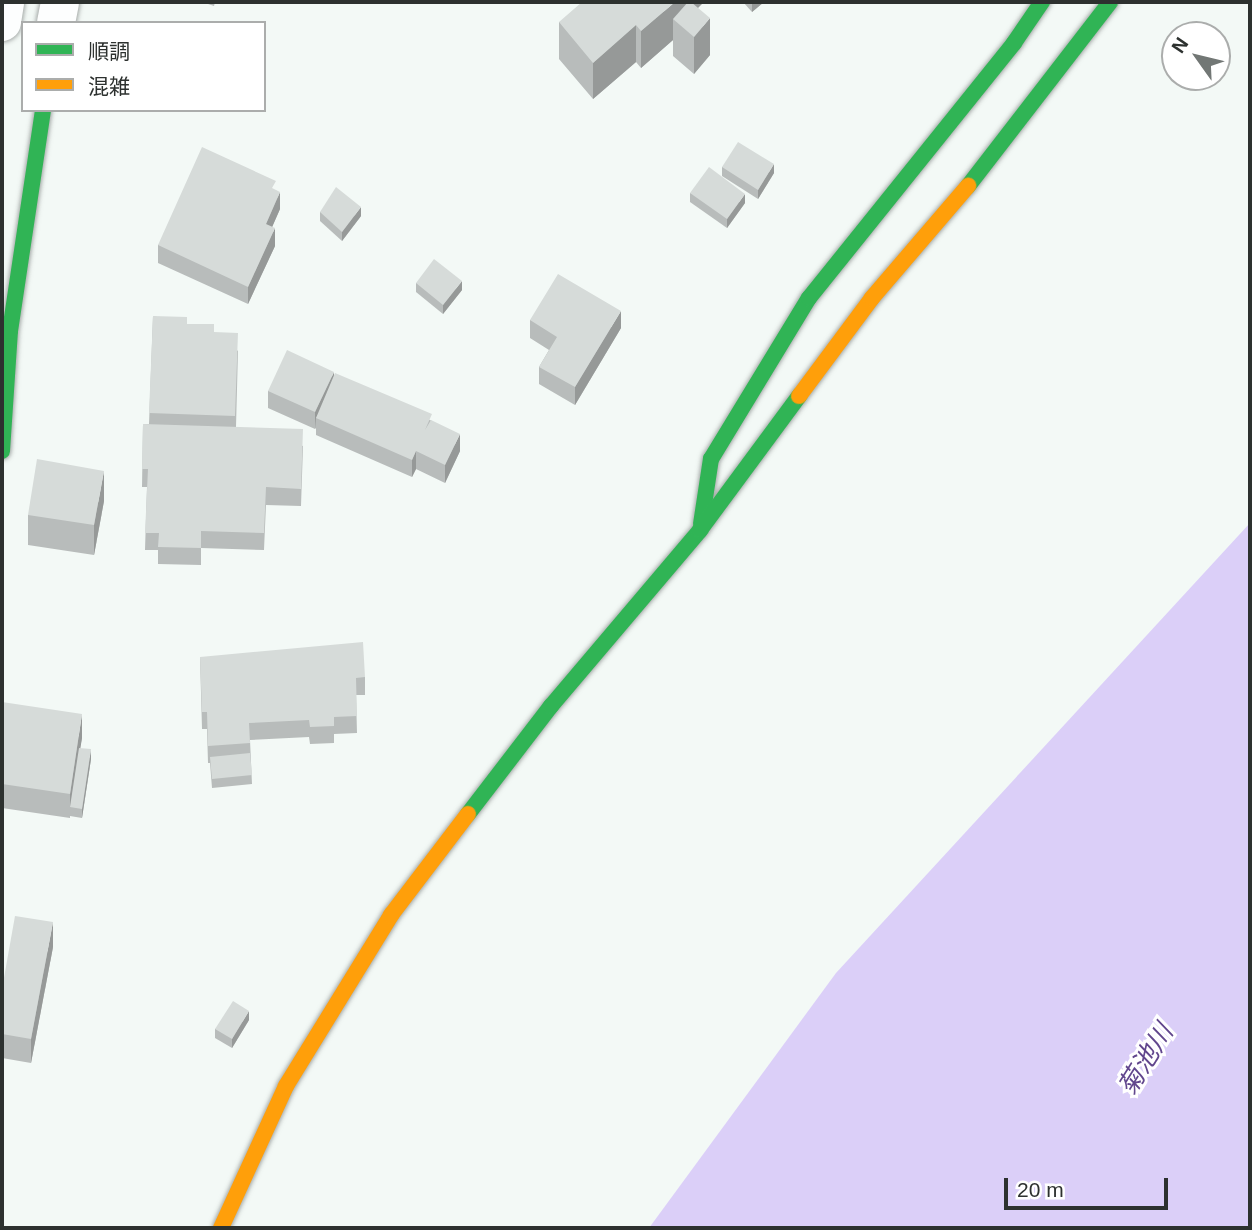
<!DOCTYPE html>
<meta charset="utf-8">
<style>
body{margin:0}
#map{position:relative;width:1252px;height:1230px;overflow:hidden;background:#f3f9f6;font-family:Helvetica,"Noto Sans JP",sans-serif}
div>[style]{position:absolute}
.water>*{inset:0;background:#dbcff8}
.roads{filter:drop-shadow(0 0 2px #a8adab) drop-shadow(0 0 2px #a8adab)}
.street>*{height:38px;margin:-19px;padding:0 19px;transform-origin:19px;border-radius:19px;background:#fdfefe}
.fast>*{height:16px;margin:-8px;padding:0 8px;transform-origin:8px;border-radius:8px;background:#30b455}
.slow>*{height:16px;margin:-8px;padding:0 8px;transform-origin:8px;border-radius:8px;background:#ff9f0a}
.wall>*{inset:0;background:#b8bcbb}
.shaded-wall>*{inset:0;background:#969998}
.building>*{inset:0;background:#d6dbd9}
span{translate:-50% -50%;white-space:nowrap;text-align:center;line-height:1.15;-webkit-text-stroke:6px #fff;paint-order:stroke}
.water-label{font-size:26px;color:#61468d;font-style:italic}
.frame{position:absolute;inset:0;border:4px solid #2d312f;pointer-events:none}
.legend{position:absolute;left:21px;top:21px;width:245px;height:91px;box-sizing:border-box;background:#fff;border:2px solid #abadac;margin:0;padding:9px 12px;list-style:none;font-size:21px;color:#2d312f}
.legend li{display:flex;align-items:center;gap:14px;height:35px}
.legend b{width:35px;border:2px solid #abadac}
.north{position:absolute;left:1161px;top:21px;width:70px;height:70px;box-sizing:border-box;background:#fff;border:2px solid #abadac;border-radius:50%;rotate:304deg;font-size:19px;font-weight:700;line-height:28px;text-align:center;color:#2d312f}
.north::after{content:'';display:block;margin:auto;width:24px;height:32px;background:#727775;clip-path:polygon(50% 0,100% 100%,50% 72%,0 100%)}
.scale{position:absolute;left:1004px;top:1178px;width:164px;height:32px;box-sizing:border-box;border:4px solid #2d312f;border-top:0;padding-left:9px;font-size:21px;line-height:24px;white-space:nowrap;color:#2d312f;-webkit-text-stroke:5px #fff;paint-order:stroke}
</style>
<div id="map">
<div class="water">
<div style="clip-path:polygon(1250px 523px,1250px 1228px,649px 1228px,836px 973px)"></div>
</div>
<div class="roads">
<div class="street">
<div style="left:2px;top:22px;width:20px;rotate:-81deg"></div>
<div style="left:56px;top:23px;width:21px;rotate:-79deg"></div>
</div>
<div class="fast">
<div style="left:968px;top:186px;width:232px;rotate:-52.3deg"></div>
<div style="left:2px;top:451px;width:120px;rotate:-86.2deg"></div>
<div style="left:10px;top:331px;width:223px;rotate:-81.5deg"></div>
<div style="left:701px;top:524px;width:66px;rotate:-81.3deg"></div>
<div style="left:711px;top:459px;width:188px;rotate:-58.7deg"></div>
<div style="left:809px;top:298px;width:327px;rotate:-51.2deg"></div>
<div style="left:1014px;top:43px;width:50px;rotate:-55.7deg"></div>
<div style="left:468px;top:814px;width:136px;rotate:-52.5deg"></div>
<div style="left:551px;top:706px;width:231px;rotate:-49.7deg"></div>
<div style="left:700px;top:530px;width:167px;rotate:-53.5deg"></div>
</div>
<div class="slow">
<div style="left:799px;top:396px;width:122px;rotate:-53.3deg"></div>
<div style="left:872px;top:298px;width:148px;rotate:-49.4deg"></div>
<div style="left:221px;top:1228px;width:156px;rotate:-65.4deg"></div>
<div style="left:286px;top:1086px;width:201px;rotate:-58.4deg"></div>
<div style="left:391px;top:915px;width:127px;rotate:-52.7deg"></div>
</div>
</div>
<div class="wall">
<div style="clip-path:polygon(202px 2px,215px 2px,214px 6px)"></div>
<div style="clip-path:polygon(743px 2px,764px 2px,752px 12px)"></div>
<div style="clip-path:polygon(698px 8px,710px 55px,694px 74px,673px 56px,673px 40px,641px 68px,636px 62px,593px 99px,559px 59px,559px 22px)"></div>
<div style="clip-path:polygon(722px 167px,774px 173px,758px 199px,722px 176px)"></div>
<div style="clip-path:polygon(276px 190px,280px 209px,272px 227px,275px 246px,248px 304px,158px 263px,158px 245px)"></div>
<div style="clip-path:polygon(690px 193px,745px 203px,727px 228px,690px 202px)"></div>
<div style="clip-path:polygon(320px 212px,361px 216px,342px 241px,320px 221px)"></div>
<div style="clip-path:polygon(416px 283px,462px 290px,443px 314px,416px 292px)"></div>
<div style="clip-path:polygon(153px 316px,187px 324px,214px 332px,238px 351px,236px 427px,303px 446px,301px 506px,266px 505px,264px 550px,201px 548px,201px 565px,158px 564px,158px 550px,145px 550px,147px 487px,142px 487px,143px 424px,149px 424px)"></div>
<div style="clip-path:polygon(530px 320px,621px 328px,575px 405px,539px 384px,539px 367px,549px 350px,530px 338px)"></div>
<div style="clip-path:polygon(334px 376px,432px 421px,460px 451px,445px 483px,416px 469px,412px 477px,316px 435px,316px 428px,315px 429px,268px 408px,268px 391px)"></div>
<div style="clip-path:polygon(104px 501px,94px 555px,28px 545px,28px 515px)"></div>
<div style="clip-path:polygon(200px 657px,365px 677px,365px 695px,356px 695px,357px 733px,334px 734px,334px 743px,310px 744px,309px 737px,250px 740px,252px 784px,212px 788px,210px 763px,208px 763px,207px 729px,202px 729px)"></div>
<div style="clip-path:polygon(2px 702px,82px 738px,80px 748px,91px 759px,82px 818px,70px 816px,70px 815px,70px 818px,2px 808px)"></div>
<div style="clip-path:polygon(53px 947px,31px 1063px,2px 1058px,2px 989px)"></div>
<div style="clip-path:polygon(249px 1020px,232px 1048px,215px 1038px,215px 1029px)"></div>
</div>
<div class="shaded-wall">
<div style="clip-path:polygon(675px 2px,704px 2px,686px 20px,673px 19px,673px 40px,641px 68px,641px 31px)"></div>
<div style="clip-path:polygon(752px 2px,764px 2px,752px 12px)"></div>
<div style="clip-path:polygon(710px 18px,710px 55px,694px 74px,694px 37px)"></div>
<div style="clip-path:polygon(636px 25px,636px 62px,593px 99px,593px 63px)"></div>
<div style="clip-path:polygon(774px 164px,774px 173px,758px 199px,758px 190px)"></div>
<div style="clip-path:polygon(280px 192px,280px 209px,266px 241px,266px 224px)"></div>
<div style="clip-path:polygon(745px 194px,745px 203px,727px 228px,727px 219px)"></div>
<div style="clip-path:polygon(361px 207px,361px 216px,342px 241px,342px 232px)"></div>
<div style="clip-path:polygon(275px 228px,275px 246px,248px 304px,248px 287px)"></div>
<div style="clip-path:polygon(462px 281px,462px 290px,443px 314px,443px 305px)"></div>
<div style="clip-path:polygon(621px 311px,621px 328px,575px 405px,575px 387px)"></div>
<div style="clip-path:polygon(334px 372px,334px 389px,316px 418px,315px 429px,315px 412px)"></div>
<div style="clip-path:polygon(460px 434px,460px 451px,445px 483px,445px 465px)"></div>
<div style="clip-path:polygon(416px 451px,416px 469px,412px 477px,412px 460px)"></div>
<div style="clip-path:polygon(104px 471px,104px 501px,94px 555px,94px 525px)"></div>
<div style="clip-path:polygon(82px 714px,82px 738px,71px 807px,70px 807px,70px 818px,70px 794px)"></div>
<div style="clip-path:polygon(91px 749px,91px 759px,82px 818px,82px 809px)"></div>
<div style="clip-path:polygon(53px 922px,53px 947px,31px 1063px,31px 1039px)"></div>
<div style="clip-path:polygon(249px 1011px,249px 1020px,232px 1048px,232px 1039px)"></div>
</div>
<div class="building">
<div style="clip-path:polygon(582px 2px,675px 2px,641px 31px,636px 25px,593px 63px,559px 22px)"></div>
<div style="clip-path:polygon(688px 2px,691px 2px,710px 18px,694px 37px,673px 19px)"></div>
<div style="clip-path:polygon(738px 142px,774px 164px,758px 190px,722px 167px)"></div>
<div style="clip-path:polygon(202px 147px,276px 181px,272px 188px,280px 192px,266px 224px,275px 228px,248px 287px,158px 245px)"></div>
<div style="clip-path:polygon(709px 167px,745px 194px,727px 219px,690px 193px)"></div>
<div style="clip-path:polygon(336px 187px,361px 207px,342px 232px,320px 212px)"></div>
<div style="clip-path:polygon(434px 259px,462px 281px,443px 305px,416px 283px)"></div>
<div style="clip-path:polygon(558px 274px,621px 311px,575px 387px,539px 367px,557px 337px,530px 320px)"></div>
<div style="clip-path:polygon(153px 316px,187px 317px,187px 324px,214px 324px,214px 332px,238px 333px,235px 416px,149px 413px)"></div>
<div style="clip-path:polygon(287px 350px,334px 372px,315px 412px,268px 391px)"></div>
<div style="clip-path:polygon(335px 373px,432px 414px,425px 430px,431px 420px,460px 434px,445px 465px,416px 451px,412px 460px,316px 418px)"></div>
<div style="clip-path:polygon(143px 424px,303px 429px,301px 489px,266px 487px,264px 533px,201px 531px,201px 548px,158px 547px,159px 533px,145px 533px,148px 469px,142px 469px)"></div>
<div style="clip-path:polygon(37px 459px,104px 471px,94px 525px,28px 515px)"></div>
<div style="clip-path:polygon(363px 642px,365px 677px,356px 678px,357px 716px,334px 717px,334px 726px,310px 727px,309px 720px,249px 723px,250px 743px,208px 746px,207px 712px,202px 712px,200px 657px)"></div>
<div style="clip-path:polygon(2px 702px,82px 714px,70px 794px,2px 784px)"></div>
<div style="clip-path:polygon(79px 748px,91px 749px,82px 809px,70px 807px)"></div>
<div style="clip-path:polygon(250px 753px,252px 775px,212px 779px,210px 757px)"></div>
<div style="clip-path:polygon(15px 916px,53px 922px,31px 1039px,2px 1034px,2px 989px)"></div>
<div style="clip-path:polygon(233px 1001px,249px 1011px,232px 1039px,215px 1029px)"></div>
</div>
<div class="water-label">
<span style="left:1146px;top:1060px;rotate:-58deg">菊池川</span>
</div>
<div class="frame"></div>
<ul class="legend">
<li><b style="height:9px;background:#30b455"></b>順調</li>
<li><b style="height:9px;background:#ff9f0a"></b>混雑</li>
</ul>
<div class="north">N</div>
<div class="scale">20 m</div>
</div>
